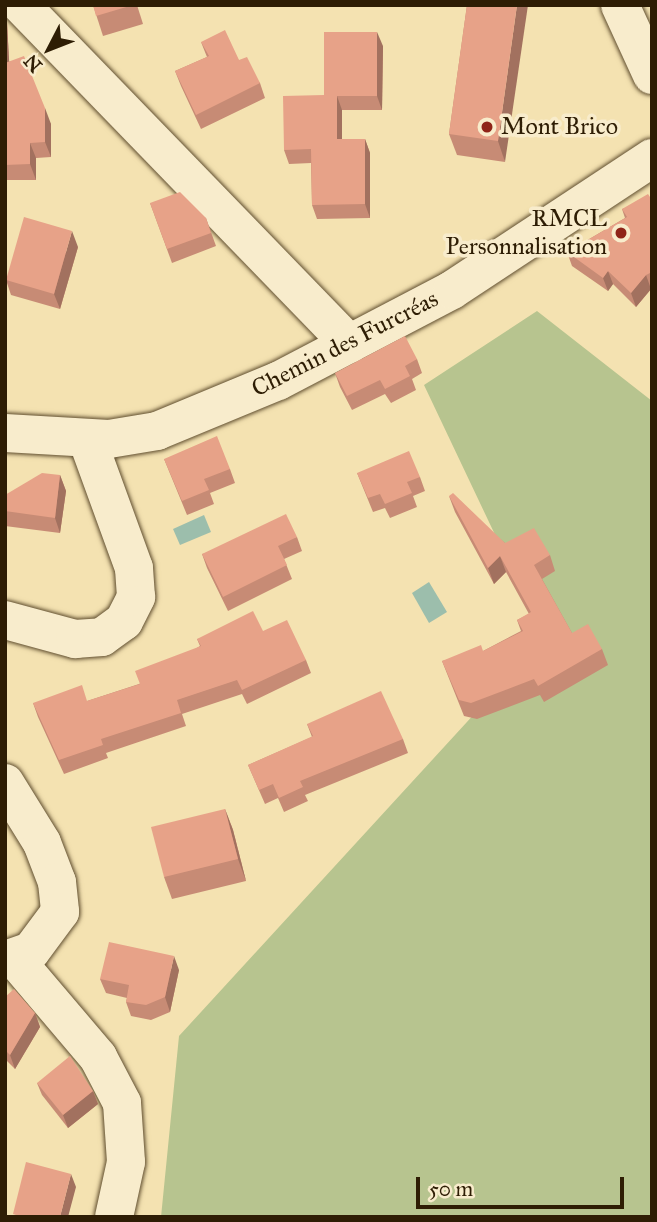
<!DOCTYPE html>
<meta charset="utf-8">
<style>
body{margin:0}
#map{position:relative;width:657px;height:1222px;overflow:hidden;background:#f4e2b1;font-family:"IM FELL Great Primer",serif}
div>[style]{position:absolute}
.green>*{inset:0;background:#b7c48f}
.water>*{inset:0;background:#9cbeac}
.roads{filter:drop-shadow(0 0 2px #604e2f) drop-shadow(0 0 2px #604e2f)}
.minor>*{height:38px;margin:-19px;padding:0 19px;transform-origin:19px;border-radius:19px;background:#f8eccc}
.wall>*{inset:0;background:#c78b75}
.shaded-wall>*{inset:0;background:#a2715f}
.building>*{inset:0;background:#e7a288}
.dots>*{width:19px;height:19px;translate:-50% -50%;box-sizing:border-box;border:4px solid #f8eccc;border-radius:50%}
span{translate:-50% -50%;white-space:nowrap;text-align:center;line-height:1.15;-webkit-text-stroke:7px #f8eccc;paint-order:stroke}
.poi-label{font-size:24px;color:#2e1d04}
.left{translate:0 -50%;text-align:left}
.right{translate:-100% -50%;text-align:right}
.street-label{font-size:24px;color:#2e1d04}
.frame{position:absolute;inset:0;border:7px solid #2e1d04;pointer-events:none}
.north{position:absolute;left:14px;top:14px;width:70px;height:70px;-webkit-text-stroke:5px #f8eccc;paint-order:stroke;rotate:228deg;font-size:19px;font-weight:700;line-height:28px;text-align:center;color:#2e1d04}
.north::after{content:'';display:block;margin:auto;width:24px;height:32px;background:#2e1d04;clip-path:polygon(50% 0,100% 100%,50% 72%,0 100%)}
.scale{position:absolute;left:416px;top:1177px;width:208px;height:32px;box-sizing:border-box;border:4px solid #2e1d04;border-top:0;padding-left:9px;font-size:21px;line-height:24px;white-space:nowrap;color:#2e1d04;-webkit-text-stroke:5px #f8eccc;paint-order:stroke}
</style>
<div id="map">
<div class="green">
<div style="clip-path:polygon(537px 311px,652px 401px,652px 1217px,161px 1217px,179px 1036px,544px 638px,424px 385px)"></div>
</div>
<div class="water">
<div style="clip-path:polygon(204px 515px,211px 532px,180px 545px,173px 529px)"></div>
<div style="clip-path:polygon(429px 582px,447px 612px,429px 623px,412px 593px)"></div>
</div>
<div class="roads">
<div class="minor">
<div style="left:21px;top:5px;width:472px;rotate:45.9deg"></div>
<div style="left:620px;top:5px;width:77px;rotate:65.4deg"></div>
<div style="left:5px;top:433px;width:104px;rotate:3.3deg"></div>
<div style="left:109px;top:439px;width:49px;rotate:-9.5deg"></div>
<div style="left:157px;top:431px;width:131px;rotate:-22.5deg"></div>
<div style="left:278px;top:381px;width:196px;rotate:-27.6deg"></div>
<div style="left:452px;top:290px;width:240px;rotate:-33.4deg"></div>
<div style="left:5px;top:620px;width:73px;rotate:15.2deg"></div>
<div style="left:75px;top:639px;width:27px;rotate:-4deg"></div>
<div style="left:102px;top:637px;width:27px;rotate:-36deg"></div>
<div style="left:124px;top:621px;width:27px;rotate:-63deg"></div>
<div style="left:136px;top:597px;width:29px;rotate:-94deg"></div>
<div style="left:134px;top:568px;width:137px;rotate:-110deg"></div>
<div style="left:5px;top:783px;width:70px;rotate:58.3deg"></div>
<div style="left:42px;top:843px;width:42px;rotate:69deg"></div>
<div style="left:57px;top:882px;width:30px;rotate:84deg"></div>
<div style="left:60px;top:912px;width:49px;rotate:126.6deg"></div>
<div style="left:31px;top:951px;width:28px;rotate:161deg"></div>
<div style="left:14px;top:958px;width:130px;rotate:49.7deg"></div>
<div style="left:98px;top:1057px;width:52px;rotate:62.4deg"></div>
<div style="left:122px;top:1103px;width:59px;rotate:86.1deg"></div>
<div style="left:126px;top:1162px;width:56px;rotate:102.3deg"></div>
</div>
</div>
<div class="wall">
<div style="clip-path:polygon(93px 5px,137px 5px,143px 24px,103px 36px)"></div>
<div style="clip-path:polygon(467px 5px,505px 162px,457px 155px,449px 134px)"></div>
<div style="clip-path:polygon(5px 17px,7px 22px,9px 61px,51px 124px,51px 157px,36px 158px,36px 180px,5px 180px)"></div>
<div style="clip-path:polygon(201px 42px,239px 60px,260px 83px,265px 98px,201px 129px,181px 86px,175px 71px,207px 57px)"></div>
<div style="clip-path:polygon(383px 46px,382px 110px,342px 110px,342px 139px,365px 139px,370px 153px,370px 218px,317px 219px,312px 205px,311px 163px,289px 164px,284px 150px,324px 95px)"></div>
<div style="clip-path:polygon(652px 200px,652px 288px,636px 307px,613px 284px,608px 291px,572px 266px,567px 252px,625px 218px,622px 209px)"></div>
<div style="clip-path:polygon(150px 203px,206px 218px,216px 246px,172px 263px)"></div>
<div style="clip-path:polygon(78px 247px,60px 309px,11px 295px,6px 280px)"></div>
<div style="clip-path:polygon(417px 359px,422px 373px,412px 379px,416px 390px,391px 403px,385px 394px,352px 410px,340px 387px,335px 373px)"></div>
<div style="clip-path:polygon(164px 459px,230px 469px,235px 483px,210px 493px,214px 504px,187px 515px)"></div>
<div style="clip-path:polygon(357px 473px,420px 477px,425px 491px,413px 496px,417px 507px,390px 518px,385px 508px,373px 512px)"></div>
<div style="clip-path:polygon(60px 475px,66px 491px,60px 533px,5px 526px,5px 495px)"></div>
<div style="clip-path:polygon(449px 496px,505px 543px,550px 555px,555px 571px,542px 579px,572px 633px,602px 649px,608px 665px,544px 702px,540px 695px,477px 719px,464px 716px,442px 661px,483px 651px,521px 631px,517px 620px,529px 614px,506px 572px,494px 584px,455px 512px)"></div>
<div style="clip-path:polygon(297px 537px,302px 551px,284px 559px,292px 579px,228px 611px,207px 568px,202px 554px)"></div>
<div style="clip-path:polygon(263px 631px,306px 660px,311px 673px,247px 704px,242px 694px,182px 714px,186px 726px,106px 753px,108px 758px,64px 774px,38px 717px,33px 703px,87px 701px,139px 684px,200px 646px,197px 639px)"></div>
<div style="clip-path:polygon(307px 724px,403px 739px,408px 753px,305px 795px,308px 801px,284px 812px,278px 798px,265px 804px,248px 765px,312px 737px)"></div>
<div style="clip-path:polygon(225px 809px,233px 830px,246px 881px,172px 899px,164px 877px)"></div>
<div style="clip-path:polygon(179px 970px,170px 1012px,151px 1020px,131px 1016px,126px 1002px,127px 998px,106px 993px,100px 979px)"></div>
<div style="clip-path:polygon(5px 997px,35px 1013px,40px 1027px,15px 1069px,5px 1059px)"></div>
<div style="clip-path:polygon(37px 1083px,93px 1091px,98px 1104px,68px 1128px,42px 1095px)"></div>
</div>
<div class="shaded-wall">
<div style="clip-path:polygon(517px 5px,528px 5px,505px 162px,498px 141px)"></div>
<div style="clip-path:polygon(5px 17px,7px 22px,10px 78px,5px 65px)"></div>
<div style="clip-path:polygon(377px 32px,383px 46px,382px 110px,377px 96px)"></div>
<div style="clip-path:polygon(337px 96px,342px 110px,342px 153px,337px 139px)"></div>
<div style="clip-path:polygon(45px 108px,51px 124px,51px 157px,45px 142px)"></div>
<div style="clip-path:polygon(365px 139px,370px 153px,370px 218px,365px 204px)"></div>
<div style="clip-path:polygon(30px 143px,36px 158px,36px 180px,30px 164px)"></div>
<div style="clip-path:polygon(72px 231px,78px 247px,60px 309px,54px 294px)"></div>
<div style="clip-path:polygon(608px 271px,613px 284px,608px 291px,603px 278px)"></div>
<div style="clip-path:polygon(646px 275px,651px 289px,636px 307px,631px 293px)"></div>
<div style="clip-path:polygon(60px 475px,66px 491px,60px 533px,55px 518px)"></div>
<div style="clip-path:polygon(500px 556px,506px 572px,494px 584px,488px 568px)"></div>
<div style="clip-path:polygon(225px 809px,233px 830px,246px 881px,238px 859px)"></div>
<div style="clip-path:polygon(174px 956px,179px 970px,170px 1012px,165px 997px)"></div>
<div style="clip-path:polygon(35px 1013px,40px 1027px,15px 1069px,10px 1055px)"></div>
<div style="clip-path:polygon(93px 1091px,98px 1104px,68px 1128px,63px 1115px)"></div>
<div style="clip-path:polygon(71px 1174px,76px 1187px,68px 1217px,60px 1217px)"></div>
</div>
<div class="building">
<div style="clip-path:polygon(93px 5px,133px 5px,96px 16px)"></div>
<div style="clip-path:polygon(467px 5px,517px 5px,498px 141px,449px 134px)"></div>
<div style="clip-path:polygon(225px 30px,239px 60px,247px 57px,260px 83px,196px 115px,175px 71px,209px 56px,201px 42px)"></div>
<div style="clip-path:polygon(324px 32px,377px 32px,377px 96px,337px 96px,337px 139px,365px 139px,365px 204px,312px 205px,311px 149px,284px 150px,283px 96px,324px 95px)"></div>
<div style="clip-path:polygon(24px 56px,45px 108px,45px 142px,30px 143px,30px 164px,5px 165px,5px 63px)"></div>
<div style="clip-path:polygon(180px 192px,206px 218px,211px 233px,167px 249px,150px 203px)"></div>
<div style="clip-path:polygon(648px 194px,652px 200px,652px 272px,646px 275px,631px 293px,608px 271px,603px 278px,567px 252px,627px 217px,622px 209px)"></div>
<div style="clip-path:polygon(24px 217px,72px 231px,54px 294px,6px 280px)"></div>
<div style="clip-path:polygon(405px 336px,417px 359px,405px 366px,410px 376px,385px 389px,380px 380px,347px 396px,335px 373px)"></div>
<div style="clip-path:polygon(217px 436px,230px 469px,204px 479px,209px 490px,182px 501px,164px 459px)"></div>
<div style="clip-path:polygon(409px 451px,420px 477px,407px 482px,412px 493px,385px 504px,380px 494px,368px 498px,357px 473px)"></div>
<div style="clip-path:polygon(42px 473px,60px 475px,55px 518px,5px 511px,5px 495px)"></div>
<div style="clip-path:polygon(453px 493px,505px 543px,534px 528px,550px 555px,534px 565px,572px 633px,588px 624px,602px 649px,538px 686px,534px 679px,471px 703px,459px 700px,442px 661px,481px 645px,483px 651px,523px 631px,517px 620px,531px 612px,500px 556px,488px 568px,449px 496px)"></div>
<div style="clip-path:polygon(286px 514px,297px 537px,278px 546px,287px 565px,223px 597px,202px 554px)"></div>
<div style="clip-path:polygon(253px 611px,263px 631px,287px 620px,306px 660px,242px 690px,237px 680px,177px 700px,181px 713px,101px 739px,103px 745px,59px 760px,33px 703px,82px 685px,87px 701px,140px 684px,135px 671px,201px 646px,197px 639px)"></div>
<div style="clip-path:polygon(381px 691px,403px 739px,300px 781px,303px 787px,279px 798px,273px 784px,259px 790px,248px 765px,313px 736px,307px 724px)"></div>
<div style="clip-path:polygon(225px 809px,238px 859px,164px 877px,151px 827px)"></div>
<div style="clip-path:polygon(109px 942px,174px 956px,165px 997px,146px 1005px,126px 1002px,129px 985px,100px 979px)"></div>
<div style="clip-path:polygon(14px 989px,35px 1013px,10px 1055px,5px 1050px,5px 997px)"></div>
<div style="clip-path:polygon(70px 1056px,93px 1091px,63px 1115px,37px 1083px)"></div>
<div style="clip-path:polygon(26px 1162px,71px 1174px,60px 1217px,22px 1217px,13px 1214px)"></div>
</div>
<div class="dots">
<div style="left:487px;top:127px;background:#8f2418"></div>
<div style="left:621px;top:233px;background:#8f2418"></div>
</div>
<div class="poi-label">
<span class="left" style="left:501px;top:127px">Mont Brico</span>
<span class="right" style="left:607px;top:233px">RMCL<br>Personnalisation</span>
</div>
<div class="street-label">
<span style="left:345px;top:344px;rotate:-27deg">Chemin des Furcréas</span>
</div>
<div class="frame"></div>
<div class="north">N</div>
<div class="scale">50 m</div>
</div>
